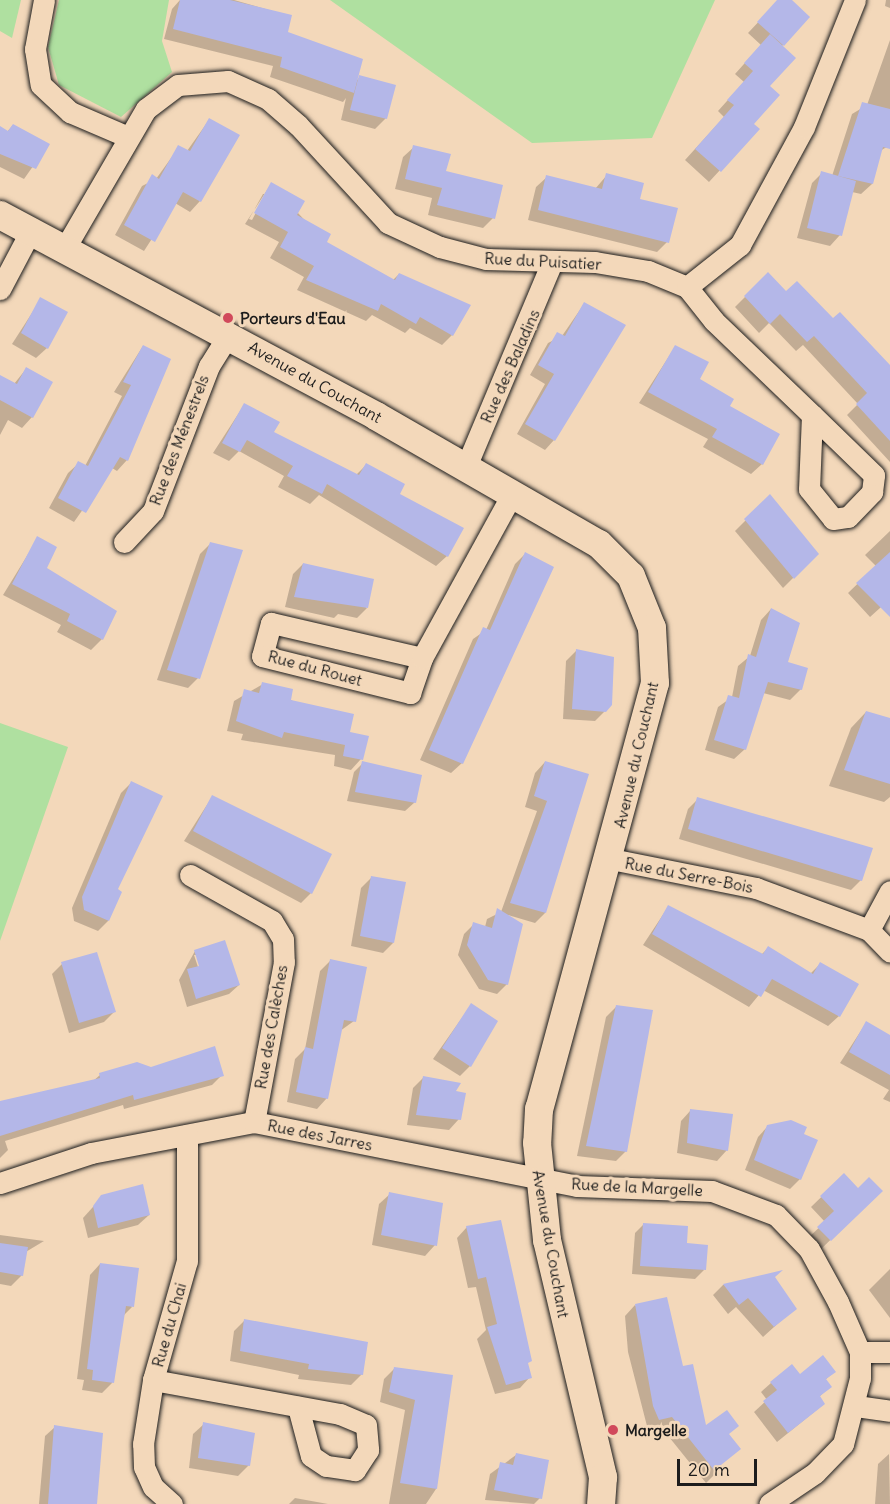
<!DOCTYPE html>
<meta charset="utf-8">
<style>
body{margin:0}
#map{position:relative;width:890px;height:1504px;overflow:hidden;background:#f3d8ba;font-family:Delius,sans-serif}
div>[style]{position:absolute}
.green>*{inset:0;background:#afe0a0}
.shadow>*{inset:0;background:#0003}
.building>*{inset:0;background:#b4b7e8}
.roads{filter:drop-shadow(0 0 2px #1c1c1c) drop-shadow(0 0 2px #1c1c1c)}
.street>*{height:21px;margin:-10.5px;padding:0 10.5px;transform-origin:10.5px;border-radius:10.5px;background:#f3d8ba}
.secondary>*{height:28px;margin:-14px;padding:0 14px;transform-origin:14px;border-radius:14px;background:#f3d8ba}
.dots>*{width:16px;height:16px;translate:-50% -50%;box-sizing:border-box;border:3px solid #f3d8ba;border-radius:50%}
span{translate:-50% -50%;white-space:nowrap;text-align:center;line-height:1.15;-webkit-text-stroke:6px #f3d8ba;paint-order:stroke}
.street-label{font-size:16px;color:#1c1c1c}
.poi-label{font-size:16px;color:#1c1c1c;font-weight:700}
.left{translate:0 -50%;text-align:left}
.scale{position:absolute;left:677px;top:1459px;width:80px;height:27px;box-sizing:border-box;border:3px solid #1c1c1c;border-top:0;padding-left:8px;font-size:18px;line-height:21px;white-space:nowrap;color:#1c1c1c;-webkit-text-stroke:4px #f3d8ba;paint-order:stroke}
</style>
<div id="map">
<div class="green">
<div style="clip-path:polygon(0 0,21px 0,12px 38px,0 31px)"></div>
<div style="clip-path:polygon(59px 0,169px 0,162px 41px,172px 72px,121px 117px,59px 85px,48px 47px)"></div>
<div style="clip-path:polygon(330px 0,715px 0,652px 138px,532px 143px)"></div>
<div style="clip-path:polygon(0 723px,68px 747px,0 941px)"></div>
</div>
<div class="shadow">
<div style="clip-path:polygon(180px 0,234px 0,290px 16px,286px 33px,356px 81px,360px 77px,386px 118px,375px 129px,341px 120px,346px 98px,343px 102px,270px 77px,273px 66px,164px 39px,172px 9px)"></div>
<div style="clip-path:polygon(779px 0,790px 0,808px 17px,782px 46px,752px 124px,758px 129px,709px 182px,685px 160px,724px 117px,718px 111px,744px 82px,735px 74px,761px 45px,748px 33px)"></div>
<div style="clip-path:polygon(886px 0,890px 0,890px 8px,885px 6px)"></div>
<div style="clip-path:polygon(890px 40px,890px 145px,880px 151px,872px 184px,861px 194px,852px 192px,840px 235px,830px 246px,797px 238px,812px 183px,822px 173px,832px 176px,852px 114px,867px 105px)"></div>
<div style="clip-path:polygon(209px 120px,200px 201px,190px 212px,175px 203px,144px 251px,115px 235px,142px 186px,156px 179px,179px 147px,187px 151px)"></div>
<div style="clip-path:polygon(13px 125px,48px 145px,24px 179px,0 167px,0 128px,7px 132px)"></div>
<div style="clip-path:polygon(414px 147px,493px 218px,483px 228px,428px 215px,432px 198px,395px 189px,403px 157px)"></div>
<div style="clip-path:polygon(607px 175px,638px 200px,667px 242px,657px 252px,528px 220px,536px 187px,547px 177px,595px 189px)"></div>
<div style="clip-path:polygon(evenodd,271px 184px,325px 242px,393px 280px,399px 274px,452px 335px,442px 345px,410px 328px,405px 333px,372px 315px,366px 321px,297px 290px,304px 277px,270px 258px,279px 242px,245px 224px,271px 184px,263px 194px,266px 194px,252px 220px,249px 219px,263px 194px)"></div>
<div style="clip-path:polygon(768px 274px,786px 293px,833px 320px,890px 368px,890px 462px,847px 415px,858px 404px,803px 345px,796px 351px,769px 323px,759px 333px,735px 307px)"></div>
<div style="clip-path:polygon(41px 299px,47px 348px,36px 358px,12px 344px)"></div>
<div style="clip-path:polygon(584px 304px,554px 440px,545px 450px,517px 434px,545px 384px,530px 375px,548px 343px,562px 336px)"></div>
<div style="clip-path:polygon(143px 346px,127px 460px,117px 471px,112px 468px,74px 522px,49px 508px,68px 473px,79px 463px,85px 466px,122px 396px,114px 392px)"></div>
<div style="clip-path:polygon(675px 347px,698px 380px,728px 406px,762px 464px,751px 474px,703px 447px,708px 439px,639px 403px)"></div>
<div style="clip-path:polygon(26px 369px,32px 417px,22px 428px,8px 420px,0 435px,0 377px,14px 384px)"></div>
<div style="clip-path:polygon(244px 405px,272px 433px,356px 475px,366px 465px,447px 556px,436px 566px,319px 495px,310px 504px,278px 487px,284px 476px,239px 451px,229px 461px,213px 453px)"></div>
<div style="clip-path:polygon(770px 496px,817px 554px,783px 588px,735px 531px)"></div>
<div style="clip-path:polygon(890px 531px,890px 599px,870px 617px,848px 593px,876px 566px,865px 555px)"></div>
<div style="clip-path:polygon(38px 538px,45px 568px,102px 639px,91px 650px,57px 632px,61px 625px,3px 595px)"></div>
<div style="clip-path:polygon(211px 543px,198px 678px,188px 688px,157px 680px,200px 554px)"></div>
<div style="clip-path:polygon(526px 553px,462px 763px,451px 773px,420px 760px,473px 639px,486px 630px,515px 564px)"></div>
<div style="clip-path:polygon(303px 564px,367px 608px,357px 618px,338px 614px,334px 618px,285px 607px,293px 574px)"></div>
<div style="clip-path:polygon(771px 609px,787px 663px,801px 689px,790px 700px,763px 693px,745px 749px,734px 759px,705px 750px,718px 707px,732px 697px,738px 666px,750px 656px,761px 620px)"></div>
<div style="clip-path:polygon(576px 651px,605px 711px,595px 721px,563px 719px,566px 661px)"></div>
<div style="clip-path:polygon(263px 684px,349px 733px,361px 759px,351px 770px,334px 766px,335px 755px,241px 740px,243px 734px,227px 731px,234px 701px)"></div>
<div style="clip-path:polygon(866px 712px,890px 720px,890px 797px,884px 802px,829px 786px,851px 728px)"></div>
<div style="clip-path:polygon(545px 762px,587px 775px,545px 913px,535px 923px,508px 915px,507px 984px,497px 994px,479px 989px,458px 955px,464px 934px,474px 924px,485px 927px,487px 919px,501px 912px,537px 811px,525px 807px,535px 773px)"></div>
<div style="clip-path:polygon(363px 763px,415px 802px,405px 811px,347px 801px,354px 772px)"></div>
<div style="clip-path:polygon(131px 783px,116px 890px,108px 921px,98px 931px,74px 921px,72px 908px,121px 793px)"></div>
<div style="clip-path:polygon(212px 797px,311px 893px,301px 903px,184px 841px)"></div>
<div style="clip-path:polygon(698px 799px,861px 880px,851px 890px,679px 839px,688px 809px)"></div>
<div style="clip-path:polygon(371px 878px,393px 943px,383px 953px,351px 946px,361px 888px)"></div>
<div style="clip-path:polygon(668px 907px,761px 955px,768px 948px,810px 974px,820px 964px,839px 1016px,828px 1026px,763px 990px,749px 1007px,643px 945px)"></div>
<div style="clip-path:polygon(evenodd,195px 951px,239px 985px,229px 994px,187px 1007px,179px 980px,195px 951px,194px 955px,197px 955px,203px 972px,200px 973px,194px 955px)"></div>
<div style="clip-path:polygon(330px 961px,354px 1021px,340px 1031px,327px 1098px,317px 1109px,287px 1102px,295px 1059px,305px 1049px,320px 971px)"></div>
<div style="clip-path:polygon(62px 964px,114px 1012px,104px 1022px,69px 1033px,52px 974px)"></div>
<div style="clip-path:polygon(471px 1005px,470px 1066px,460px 1076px,433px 1059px)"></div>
<div style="clip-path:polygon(617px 1006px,626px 1151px,616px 1161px,577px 1156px,606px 1017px)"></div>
<div style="clip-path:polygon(866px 1023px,890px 1036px,890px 1102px,883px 1099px,889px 1090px,840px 1063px)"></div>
<div style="clip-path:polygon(151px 1068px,222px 1075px,212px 1085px,124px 1109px,123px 1105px,5px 1141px,8px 1150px,0 1158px,0 1103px,93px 1081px,100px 1075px)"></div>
<div style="clip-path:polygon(424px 1077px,459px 1119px,449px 1130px,407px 1125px,413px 1088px)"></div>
<div style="clip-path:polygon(691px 1110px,727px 1150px,717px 1161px,677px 1153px,681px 1121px)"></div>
<div style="clip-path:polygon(768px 1126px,802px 1135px,800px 1179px,790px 1189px,745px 1170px,758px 1137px)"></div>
<div style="clip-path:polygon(844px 1175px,858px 1190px,881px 1191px,820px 1250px,808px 1238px,825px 1222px,811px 1207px)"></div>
<div style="clip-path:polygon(390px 1194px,435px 1245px,425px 1256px,372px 1245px,379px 1204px)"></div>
<div style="clip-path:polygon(102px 1197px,149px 1215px,138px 1225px,88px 1238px,83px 1218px)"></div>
<div style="clip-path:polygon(644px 1224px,685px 1244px,704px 1270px,695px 1279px,632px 1274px,635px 1233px)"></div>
<div style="clip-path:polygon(467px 1227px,530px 1377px,520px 1388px,495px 1394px,477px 1339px,486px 1330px,476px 1287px,468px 1288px,457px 1238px)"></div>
<div style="clip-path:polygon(0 1235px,44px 1241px,24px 1253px,22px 1275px,11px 1286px,0 1284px)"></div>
<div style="clip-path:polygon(100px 1264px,132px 1307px,123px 1316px,112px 1383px,102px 1393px,82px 1390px,84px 1380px,77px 1379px,90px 1275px)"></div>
<div style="clip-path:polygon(890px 1269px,890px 1318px,869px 1290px)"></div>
<div style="clip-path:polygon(778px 1273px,774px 1277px,795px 1308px,763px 1337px,736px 1307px,728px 1314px,713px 1295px,723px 1285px)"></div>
<div style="clip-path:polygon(635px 1305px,682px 1368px,705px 1427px,728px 1435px,715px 1474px,706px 1483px,661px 1427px,648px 1430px,628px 1352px,625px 1316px)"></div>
<div style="clip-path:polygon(244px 1321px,362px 1374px,351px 1385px,298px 1379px,299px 1375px,230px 1361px,234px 1331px)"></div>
<div style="clip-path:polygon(394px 1369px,451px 1377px,436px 1489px,426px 1504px,389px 1504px,405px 1410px,380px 1402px,384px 1379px)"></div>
<div style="clip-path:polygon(834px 1372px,825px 1380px,830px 1386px,819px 1397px,824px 1404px,777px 1442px,754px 1412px,767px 1400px,761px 1392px,771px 1383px)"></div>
<div style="clip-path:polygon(204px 1424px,249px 1465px,238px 1476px,189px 1468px,193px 1434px)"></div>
<div style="clip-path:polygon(55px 1427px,102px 1434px,91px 1504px,39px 1504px,45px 1436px)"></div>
<div style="clip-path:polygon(889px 1454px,890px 1504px,875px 1504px,878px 1464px)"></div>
<div style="clip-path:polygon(516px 1455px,540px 1498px,534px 1504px,485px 1500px,490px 1474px)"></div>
<div style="clip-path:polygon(295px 1498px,328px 1504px,289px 1504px)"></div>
</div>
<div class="building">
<div style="clip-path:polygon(180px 0,230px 0,292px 15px,288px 32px,363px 59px,354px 93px,280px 67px,282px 57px,173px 29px)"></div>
<div style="clip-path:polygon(777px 0,792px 0,810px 17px,784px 46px,757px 22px)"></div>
<div style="clip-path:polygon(770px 34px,796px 58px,770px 86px,780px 95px,754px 124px,760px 129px,721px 172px,695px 149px,734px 105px,727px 100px,753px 71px,744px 63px)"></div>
<div style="clip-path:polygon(359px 75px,396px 85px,387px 119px,350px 110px)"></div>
<div style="clip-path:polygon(862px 102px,890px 109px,890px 149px,883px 147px,873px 184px,838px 176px)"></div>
<div style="clip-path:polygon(209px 118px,240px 135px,201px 202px,183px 192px,155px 242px,124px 225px,152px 174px,159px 179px,178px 145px,190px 151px)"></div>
<div style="clip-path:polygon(13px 124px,50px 144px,36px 169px,0 154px,0 126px,8px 131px)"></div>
<div style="clip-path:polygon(413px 145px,451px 154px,446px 171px,503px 185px,495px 219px,437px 205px,442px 188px,405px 179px)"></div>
<div style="clip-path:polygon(821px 171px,856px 181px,842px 236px,807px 228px)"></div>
<div style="clip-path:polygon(606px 173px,644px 183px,640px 199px,678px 208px,669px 243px,538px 210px,546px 175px,602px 189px)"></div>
<div style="clip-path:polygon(271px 182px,305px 201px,297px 215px,331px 234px,327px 242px,395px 280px,399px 273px,471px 305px,453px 336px,420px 317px,416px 324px,381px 304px,378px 311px,306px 280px,314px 266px,280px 247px,288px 232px,254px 213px)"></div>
<div style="clip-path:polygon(768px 272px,786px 291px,797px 281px,833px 318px,840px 312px,890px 365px,890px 441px,856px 404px,867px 393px,814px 336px,807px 342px,780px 314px,770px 324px,744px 296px)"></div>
<div style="clip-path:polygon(40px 297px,68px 312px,48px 349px,21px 333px)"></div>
<div style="clip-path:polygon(584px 302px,626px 325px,555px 441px,525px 424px,554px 374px,538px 365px,557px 332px,565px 336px)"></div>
<div style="clip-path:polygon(143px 345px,171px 359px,128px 461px,120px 457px,86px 513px,58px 498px,78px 461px,88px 466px,131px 385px,123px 382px)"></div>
<div style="clip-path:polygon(675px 345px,709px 362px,700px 379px,734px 399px,730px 406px,780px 434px,763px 465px,712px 437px,717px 429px,648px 392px)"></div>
<div style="clip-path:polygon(26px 367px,53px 382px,33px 418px,0 400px,0 375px,17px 384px)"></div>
<div style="clip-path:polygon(244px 403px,280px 422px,274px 432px,359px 475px,366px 463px,405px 484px,400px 494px,464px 528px,448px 557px,327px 484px,322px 494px,287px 476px,293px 466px,247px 440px,240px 452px,222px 443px)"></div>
<div style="clip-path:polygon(770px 494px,819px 554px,794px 579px,744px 519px)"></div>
<div style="clip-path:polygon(37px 536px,57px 547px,47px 568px,117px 611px,103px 640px,67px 621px,70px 614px,12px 584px)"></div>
<div style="clip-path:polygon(210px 542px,243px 550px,200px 679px,167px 670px)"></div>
<div style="clip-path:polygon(525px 552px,554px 567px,463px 764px,429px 750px,483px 627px,490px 630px)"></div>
<div style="clip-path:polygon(890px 552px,890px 617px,856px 583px)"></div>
<div style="clip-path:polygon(303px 563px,374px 579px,368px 608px,294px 597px)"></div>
<div style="clip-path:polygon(771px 608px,800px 623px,788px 662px,808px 668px,802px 690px,768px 682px,746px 750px,714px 740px,728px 695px,739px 698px,748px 654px,756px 657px)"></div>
<div style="clip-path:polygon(576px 649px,614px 657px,612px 705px,606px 712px,572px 709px)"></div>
<div style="clip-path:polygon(262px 682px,293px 689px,291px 700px,354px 714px,350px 732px,369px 736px,363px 760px,343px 756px,345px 745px,284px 732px,282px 738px,236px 721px,244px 689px,259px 693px)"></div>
<div style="clip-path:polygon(866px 711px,890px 718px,890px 784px,844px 770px)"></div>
<div style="clip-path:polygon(362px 761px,422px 775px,416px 803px,355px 792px)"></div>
<div style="clip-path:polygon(545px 761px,589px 774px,546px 913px,510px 903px,547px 801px,534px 796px)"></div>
<div style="clip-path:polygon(131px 781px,163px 796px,118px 889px,122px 892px,109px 921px,84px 910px,82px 897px)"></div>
<div style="clip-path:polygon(212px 795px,332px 854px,312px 894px,193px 831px)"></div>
<div style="clip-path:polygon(697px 797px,873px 848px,862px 881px,688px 829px)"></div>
<div style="clip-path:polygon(371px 876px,406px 882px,394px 943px,360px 936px)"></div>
<div style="clip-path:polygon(668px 905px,763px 954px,768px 946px,813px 974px,820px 962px,859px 984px,840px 1017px,772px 979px,761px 997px,652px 934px)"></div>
<div style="clip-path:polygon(497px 908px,523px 924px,508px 985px,488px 980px,467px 945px,473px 922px,492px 928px)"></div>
<div style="clip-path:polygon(225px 940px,240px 985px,196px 999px,187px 969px,199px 966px,194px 950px)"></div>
<div style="clip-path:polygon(97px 952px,116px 1012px,79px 1023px,61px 962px)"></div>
<div style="clip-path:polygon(330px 959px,367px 967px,356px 1022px,344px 1020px,328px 1099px,296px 1092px,305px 1047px,313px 1049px)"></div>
<div style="clip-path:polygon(471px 1003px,498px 1021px,471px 1067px,442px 1048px)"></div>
<div style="clip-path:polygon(616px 1005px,653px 1010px,627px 1152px,586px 1146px)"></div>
<div style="clip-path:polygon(866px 1021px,890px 1035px,890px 1075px,849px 1052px)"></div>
<div style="clip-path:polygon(215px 1046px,224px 1076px,134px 1100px,133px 1095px,0 1136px,0 1101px,100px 1078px,99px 1073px,137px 1062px,151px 1067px)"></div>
<div style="clip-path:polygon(423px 1076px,461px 1083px,456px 1091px,466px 1093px,461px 1120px,416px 1115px)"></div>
<div style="clip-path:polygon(690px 1109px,733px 1114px,728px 1151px,687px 1143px)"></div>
<div style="clip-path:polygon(791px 1120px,807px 1127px,804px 1134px,818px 1140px,801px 1180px,754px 1160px,767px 1125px)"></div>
<div style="clip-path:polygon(844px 1173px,858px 1188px,869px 1177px,883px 1191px,831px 1241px,817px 1227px,834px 1211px,820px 1196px)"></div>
<div style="clip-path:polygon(143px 1184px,150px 1215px,98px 1228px,93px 1206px,101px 1195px)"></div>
<div style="clip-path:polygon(389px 1192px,443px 1203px,437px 1246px,381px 1235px)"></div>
<div style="clip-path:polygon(501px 1220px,532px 1361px,528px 1363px,532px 1378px,506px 1385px,487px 1327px,497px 1324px,486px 1277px,478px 1279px,466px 1226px)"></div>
<div style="clip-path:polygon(643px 1223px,688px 1226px,687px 1243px,708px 1245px,706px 1270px,640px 1266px)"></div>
<div style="clip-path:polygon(0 1243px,28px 1247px,23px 1276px,0 1272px)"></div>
<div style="clip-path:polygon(100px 1263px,139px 1268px,134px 1307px,126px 1306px,114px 1383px,92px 1380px,93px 1370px,87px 1369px)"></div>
<div style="clip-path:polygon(783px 1270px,775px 1277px,797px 1309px,774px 1327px,748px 1298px,739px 1305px,723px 1284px)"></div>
<div style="clip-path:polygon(667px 1297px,683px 1366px,693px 1364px,706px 1425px,727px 1410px,739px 1426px,729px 1434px,741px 1449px,716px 1469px,717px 1474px,672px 1417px,659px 1420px,653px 1406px,635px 1304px)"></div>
<div style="clip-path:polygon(244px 1319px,368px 1342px,363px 1375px,308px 1369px,309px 1364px,240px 1351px)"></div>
<div style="clip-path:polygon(823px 1355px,836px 1372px,826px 1379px,832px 1387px,820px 1396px,825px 1404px,788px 1433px,763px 1401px,777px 1390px,770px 1382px,792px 1364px,800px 1374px)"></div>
<div style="clip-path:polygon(394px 1367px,453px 1375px,437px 1489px,400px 1483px,415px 1400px,389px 1392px)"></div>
<div style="clip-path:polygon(203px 1422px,255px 1433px,250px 1466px,198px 1458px)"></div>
<div style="clip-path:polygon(54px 1425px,103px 1433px,97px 1504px,48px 1504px)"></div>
<div style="clip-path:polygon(516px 1453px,549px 1460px,542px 1499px,494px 1490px,500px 1462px,513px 1465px)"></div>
</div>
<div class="roads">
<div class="street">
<div style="left:44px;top:0;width:50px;rotate:100.4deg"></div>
<div style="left:35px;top:49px;width:36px;rotate:81deg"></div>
<div style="left:41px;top:85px;width:40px;rotate:43deg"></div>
<div style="left:70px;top:112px;width:61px;rotate:23.2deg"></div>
<div style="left:65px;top:248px;width:161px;rotate:-59.8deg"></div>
<div style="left:146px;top:109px;width:40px;rotate:-37deg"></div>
<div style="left:178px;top:85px;width:50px;rotate:-4.6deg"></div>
<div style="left:228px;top:81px;width:44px;rotate:24.2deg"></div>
<div style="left:268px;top:99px;width:40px;rotate:41deg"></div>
<div style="left:298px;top:125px;width:133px;rotate:47.4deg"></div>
<div style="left:388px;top:223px;width:57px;rotate:24.8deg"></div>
<div style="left:440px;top:247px;width:48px;rotate:14.6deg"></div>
<div style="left:486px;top:259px;width:109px;rotate:1.6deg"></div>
<div style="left:595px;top:262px;width:54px;rotate:9.6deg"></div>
<div style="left:648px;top:271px;width:42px;rotate:22.3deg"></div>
<div style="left:687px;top:287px;width:68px;rotate:-38.4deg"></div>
<div style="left:740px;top:245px;width:134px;rotate:-61.5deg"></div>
<div style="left:804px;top:127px;width:137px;rotate:-68.1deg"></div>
<div style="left:687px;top:287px;width:43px;rotate:51.5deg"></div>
<div style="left:714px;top:321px;width:136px;rotate:43.8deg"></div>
<div style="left:812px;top:415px;width:74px;rotate:92.3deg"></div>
<div style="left:809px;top:489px;width:38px;rotate:51deg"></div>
<div style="left:833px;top:519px;width:15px;rotate:-8deg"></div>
<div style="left:848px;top:517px;width:35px;rotate:-46deg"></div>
<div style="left:872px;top:492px;width:17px;rotate:-83deg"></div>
<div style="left:874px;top:475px;width:86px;rotate:-135.9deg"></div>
<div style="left:0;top:289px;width:64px;rotate:-62.2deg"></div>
<div style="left:465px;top:469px;width:225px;rotate:-67.2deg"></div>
<div style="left:124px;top:542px;width:42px;rotate:-46.9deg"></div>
<div style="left:153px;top:511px;width:155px;rotate:-68.9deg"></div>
<div style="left:209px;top:366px;width:38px;rotate:-58deg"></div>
<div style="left:422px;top:658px;width:155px;rotate:-166.9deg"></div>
<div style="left:271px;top:623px;width:34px;rotate:105deg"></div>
<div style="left:262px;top:656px;width:153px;rotate:14deg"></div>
<div style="left:410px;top:693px;width:37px;rotate:-71deg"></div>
<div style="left:422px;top:658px;width:185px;rotate:-61.2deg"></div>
<div style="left:611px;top:859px;width:148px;rotate:11.3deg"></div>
<div style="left:756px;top:888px;width:121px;rotate:20.4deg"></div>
<div style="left:869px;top:930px;width:30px;rotate:46deg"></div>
<div style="left:190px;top:875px;width:94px;rotate:29.3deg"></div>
<div style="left:272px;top:921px;width:21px;rotate:59deg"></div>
<div style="left:283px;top:939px;width:23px;rotate:88deg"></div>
<div style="left:284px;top:962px;width:163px;rotate:100.6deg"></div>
<div style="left:869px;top:930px;width:44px;rotate:-61.7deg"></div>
<div style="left:0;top:1183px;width:96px;rotate:-18.2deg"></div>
<div style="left:91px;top:1153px;width:166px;rotate:-10.8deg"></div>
<div style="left:254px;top:1122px;width:329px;rotate:11.2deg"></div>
<div style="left:577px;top:1186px;width:135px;rotate:2.1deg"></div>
<div style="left:712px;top:1191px;width:68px;rotate:20.6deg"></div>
<div style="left:776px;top:1215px;width:47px;rotate:45.9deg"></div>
<div style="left:809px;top:1249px;width:60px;rotate:61.3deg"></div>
<div style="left:838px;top:1302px;width:55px;rotate:66.3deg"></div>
<div style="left:860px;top:1352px;width:26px;rotate:90deg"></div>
<div style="left:860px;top:1378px;width:68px;rotate:104.4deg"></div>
<div style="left:843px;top:1444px;width:40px;rotate:134deg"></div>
<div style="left:815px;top:1473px;width:55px;rotate:146deg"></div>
<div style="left:860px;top:1352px;width:30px"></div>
<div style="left:153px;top:1380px;width:190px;rotate:10.3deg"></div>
<div style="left:340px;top:1414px;width:28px;rotate:23deg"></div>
<div style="left:366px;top:1425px;width:25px;rotate:85deg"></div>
<div style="left:368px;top:1450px;width:24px;rotate:123deg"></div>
<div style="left:355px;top:1470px;width:29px;rotate:-172deg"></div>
<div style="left:326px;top:1466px;width:18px;rotate:-146deg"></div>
<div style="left:311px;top:1456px;width:51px;rotate:-104.9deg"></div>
<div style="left:856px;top:1406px;width:34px;rotate:8deg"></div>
<div style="left:172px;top:1504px;width:25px;rotate:-138deg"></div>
<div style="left:153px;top:1487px;width:22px;rotate:-114deg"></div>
<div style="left:144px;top:1467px;width:23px;rotate:-92deg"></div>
<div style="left:143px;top:1444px;width:65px;rotate:-81.1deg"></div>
<div style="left:153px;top:1380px;width:124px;rotate:-74.1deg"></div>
<div style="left:187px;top:1261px;width:126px;rotate:-90deg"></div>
</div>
<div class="secondary">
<div style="left:0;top:215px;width:426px;rotate:28.1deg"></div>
<div style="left:376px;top:416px;width:257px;rotate:29.9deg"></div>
<div style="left:599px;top:544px;width:45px;rotate:45deg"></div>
<div style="left:631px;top:576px;width:56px;rotate:68deg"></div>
<div style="left:652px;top:628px;width:55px;rotate:86.9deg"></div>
<div style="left:655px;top:683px;width:442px;rotate:105.2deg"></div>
<div style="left:539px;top:1109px;width:34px;rotate:93deg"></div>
<div style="left:537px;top:1143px;width:98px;rotate:84.1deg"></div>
<div style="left:547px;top:1240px;width:244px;rotate:76.7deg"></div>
<div style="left:603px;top:1477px;width:27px;rotate:94deg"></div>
</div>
</div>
<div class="dots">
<div style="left:228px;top:318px;background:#d1495b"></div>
<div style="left:613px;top:1430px;background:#d1495b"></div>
</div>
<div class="street-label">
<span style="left:543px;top:261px;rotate:3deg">Rue du Puisatier</span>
<span style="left:510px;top:366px;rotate:-66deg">Rue des Baladins</span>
<span style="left:315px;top:382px;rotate:29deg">Avenue du Couchant</span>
<span style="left:179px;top:440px;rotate:-69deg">Rue des Ménestrels</span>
<span style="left:315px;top:668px;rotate:15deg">Rue du Rouet</span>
<span style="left:636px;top:755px;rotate:-77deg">Avenue du Couchant</span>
<span style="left:689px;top:875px;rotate:11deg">Rue du Serre-Bois</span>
<span style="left:271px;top:1027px;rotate:-80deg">Rue des Calèches</span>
<span style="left:320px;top:1135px;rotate:11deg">Rue des Jarres</span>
<span style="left:637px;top:1187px;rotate:3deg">Rue de la Margelle</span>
<span style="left:551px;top:1244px;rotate:80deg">Avenue du Couchant</span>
<span style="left:169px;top:1325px;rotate:-74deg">Rue du Chai</span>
</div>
<div class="poi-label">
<span class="left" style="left:240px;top:318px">Porteurs d'Eau</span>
<span class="left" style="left:625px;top:1430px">Margelle</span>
</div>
<div class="scale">20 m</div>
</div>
